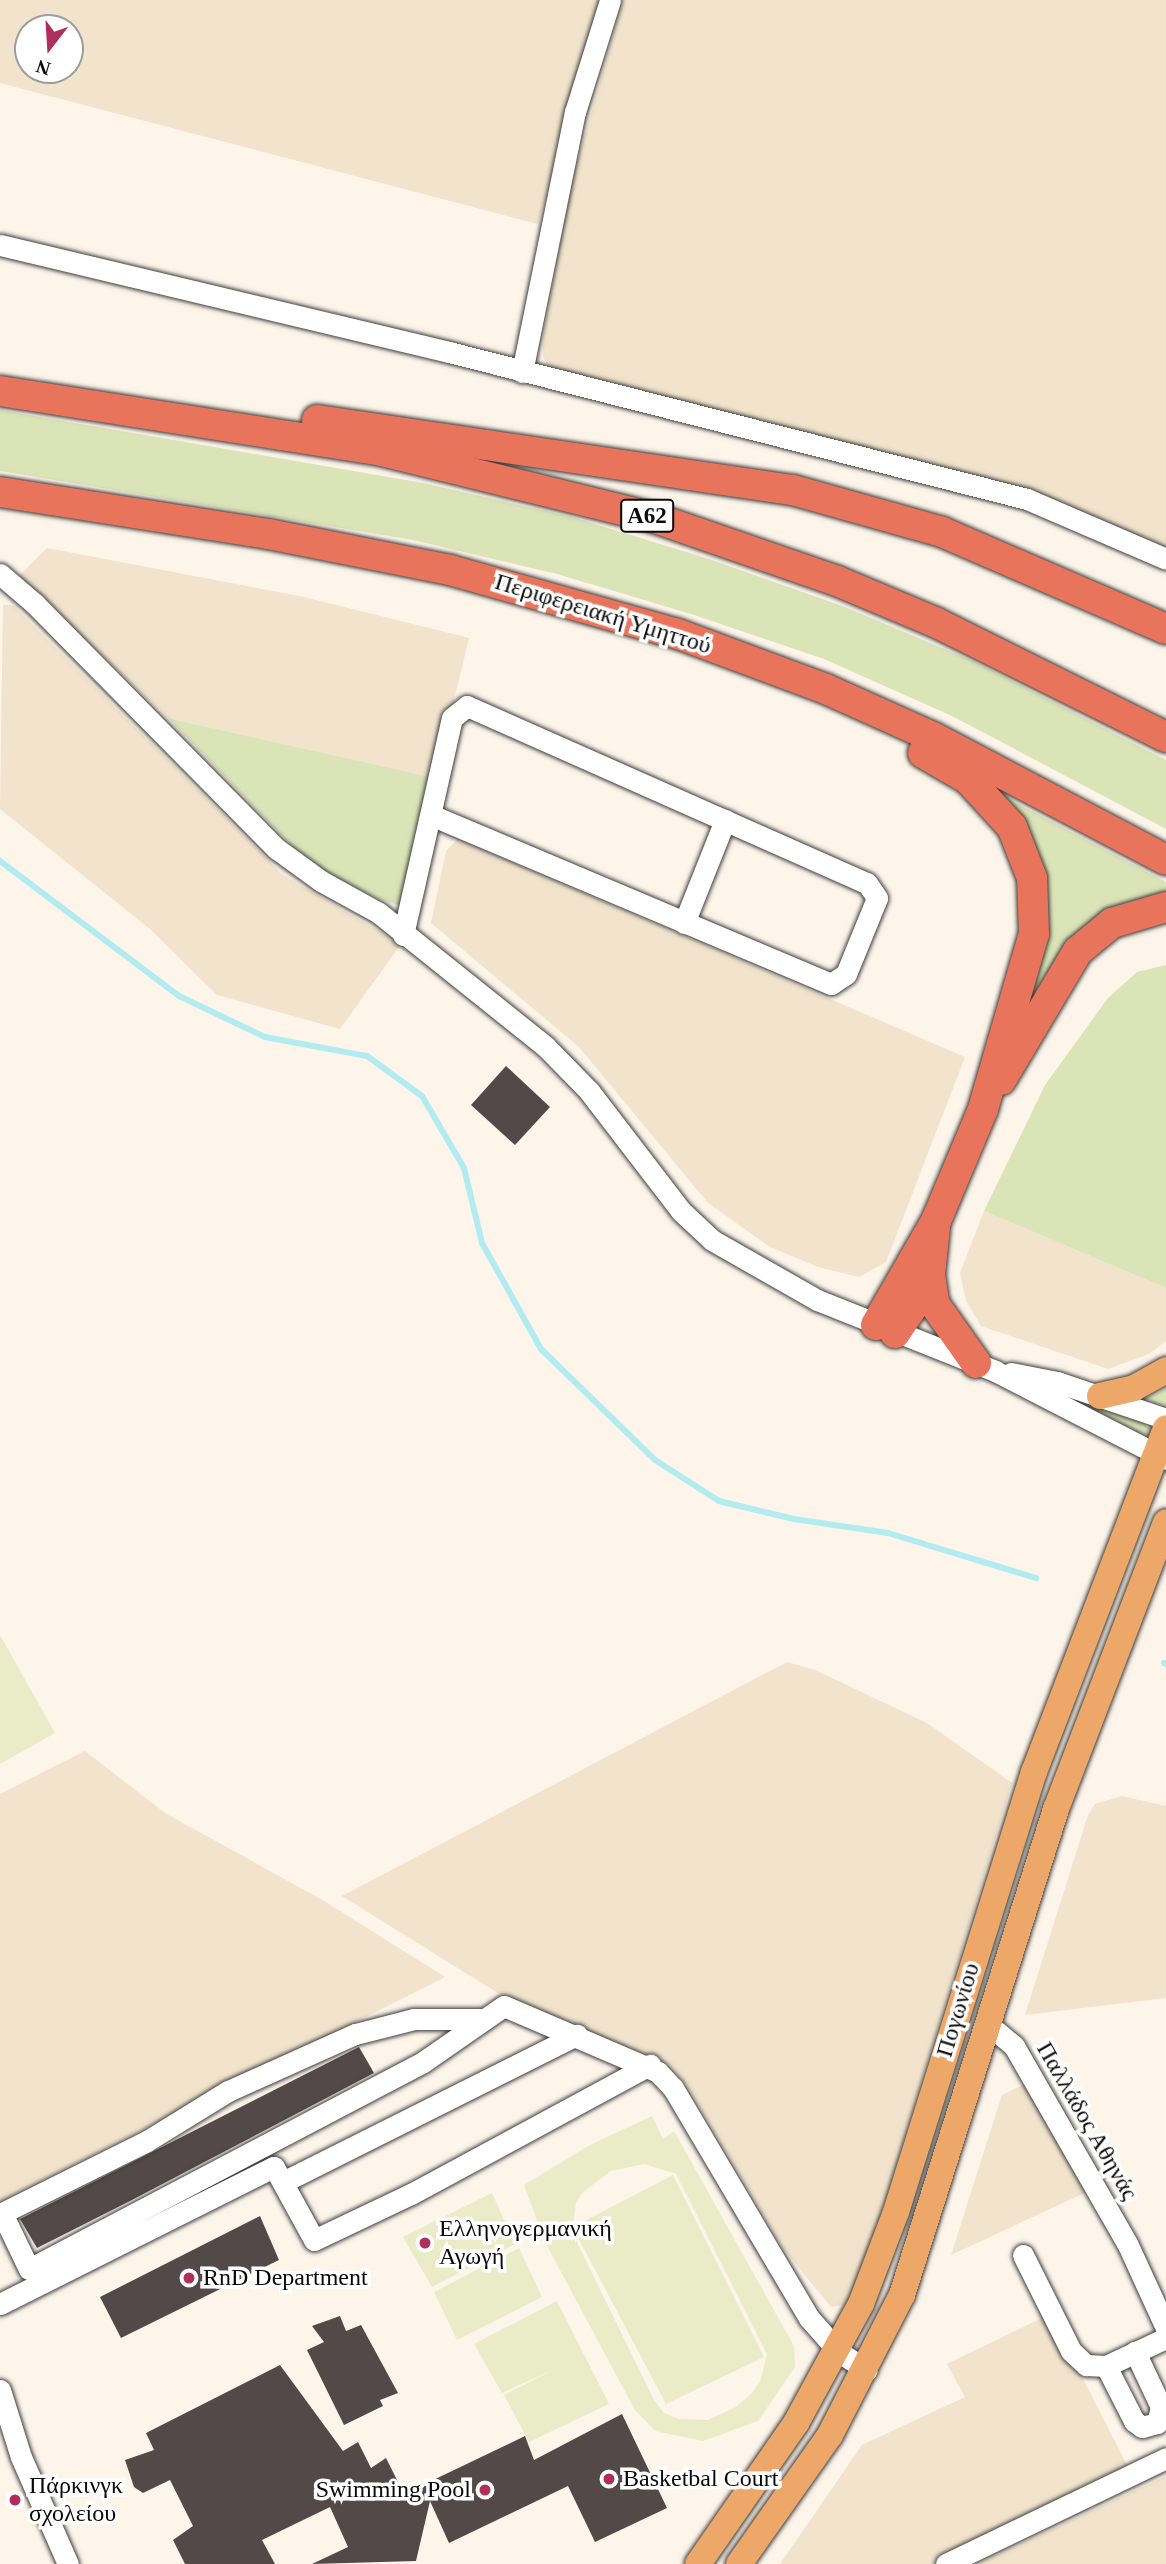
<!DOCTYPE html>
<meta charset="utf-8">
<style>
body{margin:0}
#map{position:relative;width:1166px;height:2564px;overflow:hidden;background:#fdf4ea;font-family:"Times New Roman",serif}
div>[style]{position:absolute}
.farmland>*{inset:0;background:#f1e3cc}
.green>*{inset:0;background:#dbe4b7}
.pitch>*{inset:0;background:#eaecc8}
.stream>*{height:6px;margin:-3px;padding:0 3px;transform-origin:3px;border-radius:3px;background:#b2ebf0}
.building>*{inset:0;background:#524948}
.roads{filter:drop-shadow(0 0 2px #3d3d3d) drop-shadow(0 0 2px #3d3d3d)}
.minor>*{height:21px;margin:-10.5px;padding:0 10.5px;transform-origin:10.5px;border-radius:10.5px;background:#fff}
.major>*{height:26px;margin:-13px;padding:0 13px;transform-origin:13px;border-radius:13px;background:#eda769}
.highway>*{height:30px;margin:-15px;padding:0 15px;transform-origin:15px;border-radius:15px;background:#e9745c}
.dots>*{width:19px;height:19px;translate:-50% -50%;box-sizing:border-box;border:4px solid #fff;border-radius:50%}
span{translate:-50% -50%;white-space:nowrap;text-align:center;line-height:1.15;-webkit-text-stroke:7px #fff;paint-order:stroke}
.shield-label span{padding:2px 5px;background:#fff;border:2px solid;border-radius:5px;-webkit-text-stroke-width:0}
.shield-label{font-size:23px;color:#0a0a0a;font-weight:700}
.street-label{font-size:24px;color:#0a0a0a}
.poi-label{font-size:24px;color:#0a0a0a}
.left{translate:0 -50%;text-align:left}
.right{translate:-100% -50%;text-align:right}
.north{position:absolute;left:14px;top:14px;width:70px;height:70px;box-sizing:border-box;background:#fff;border:2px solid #9d9d9d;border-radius:50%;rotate:197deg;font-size:19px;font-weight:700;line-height:28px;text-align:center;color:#0a0a0a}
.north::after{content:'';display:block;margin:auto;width:24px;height:32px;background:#ae2f5a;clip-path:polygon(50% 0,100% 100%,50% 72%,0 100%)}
</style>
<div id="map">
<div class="farmland">
<div style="clip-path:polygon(evenodd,0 0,602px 0,538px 224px,0 83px,0 0,28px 28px,70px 28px,70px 70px,28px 70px,28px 28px)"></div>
<div style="clip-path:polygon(623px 0,1166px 0,1166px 551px,551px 370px,543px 357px,543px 338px,570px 189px)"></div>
<div style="clip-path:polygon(47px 548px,304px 597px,469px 638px,435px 778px,168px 718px,19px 576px)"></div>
<div style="clip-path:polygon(3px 605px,13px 605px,283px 875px,401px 944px,340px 1029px,217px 995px,150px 929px,0 809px)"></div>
<div style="clip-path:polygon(458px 839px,965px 1057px,886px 1262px,859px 1277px,818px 1267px,770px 1247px,708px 1203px,579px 1047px,431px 923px,446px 851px)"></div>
<div style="clip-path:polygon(984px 1211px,1166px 1288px,1166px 1341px,1149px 1354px,1108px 1369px,981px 1326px,966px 1301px,960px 1273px)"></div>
<div style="clip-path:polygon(787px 1662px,815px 1670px,927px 1723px,1012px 1783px,878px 2224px,848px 2304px,831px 2307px,785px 2251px,687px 2085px,669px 2064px,509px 2000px,342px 1896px)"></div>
<div style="clip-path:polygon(85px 1751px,165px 1813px,324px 1901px,445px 1977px,0 2201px,0 1794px)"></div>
<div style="clip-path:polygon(1122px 1796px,1166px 1806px,1166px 1998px,1025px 2015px,1088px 1815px,1095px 1804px)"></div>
<div style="clip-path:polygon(1031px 2081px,1091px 2190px,951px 2255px,1002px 2095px)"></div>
<div style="clip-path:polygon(1050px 2314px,1130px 2471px,934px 2564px,780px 2564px,862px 2445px,965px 2397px,947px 2364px)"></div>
<div style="clip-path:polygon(1166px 2476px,1166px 2564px,977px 2564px)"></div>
</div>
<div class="green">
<div style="clip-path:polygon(0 410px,423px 483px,572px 517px,709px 559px,845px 607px,975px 662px,1166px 760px,1166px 829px,952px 716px,824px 659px,691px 614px,557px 574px,413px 540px,0 471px)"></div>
<div style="clip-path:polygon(168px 718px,435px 778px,405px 901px,398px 905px,379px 899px,311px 865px)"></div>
<div style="clip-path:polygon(1003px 796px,1166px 882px,1166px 899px,1115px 912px,1014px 1038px,1046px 932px,1048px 887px,1038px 851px)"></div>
<div style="clip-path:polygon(1166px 965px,1166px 1288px,984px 1211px,1045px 1085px,1108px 998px,1137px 972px)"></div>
<div style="clip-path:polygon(1166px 1388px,1166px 1406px,1143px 1399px,1158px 1393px)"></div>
<div style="clip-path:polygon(1085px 1400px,1139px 1419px,1155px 1433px,1153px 1437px,1120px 1427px,1084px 1404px)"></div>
</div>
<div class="pitch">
<div style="clip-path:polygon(0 1635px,55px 1733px,0 1764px)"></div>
<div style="clip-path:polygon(evenodd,652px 2116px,663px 2139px,674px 2131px,794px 2346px,795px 2367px,758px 2421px,703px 2441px,655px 2431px,635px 2410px,545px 2242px,524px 2185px,590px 2145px,652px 2116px,644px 2164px,676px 2174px,767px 2354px,760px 2382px,752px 2393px,736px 2407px,708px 2420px,679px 2419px,664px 2413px,654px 2400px,572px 2232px,573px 2228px,666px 2404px,764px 2357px,673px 2175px,573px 2227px,576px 2202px,583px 2192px,611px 2171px,644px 2164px)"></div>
<div style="clip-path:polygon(492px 2193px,515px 2244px,432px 2287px,403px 2237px)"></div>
<div style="clip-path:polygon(519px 2248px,542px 2297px,457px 2340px,434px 2292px)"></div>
<div style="clip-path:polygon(557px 2301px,609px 2404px,529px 2442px,504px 2395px,555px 2369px,502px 2393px,474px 2344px)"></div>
</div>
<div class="stream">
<div style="left:0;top:861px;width:224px;rotate:37deg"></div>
<div style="left:179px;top:996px;width:95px;rotate:25.5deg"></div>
<div style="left:265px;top:1037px;width:104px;rotate:10.6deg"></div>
<div style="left:367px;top:1056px;width:68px;rotate:36deg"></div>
<div style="left:422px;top:1096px;width:83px;rotate:59.7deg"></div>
<div style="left:464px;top:1168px;width:77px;rotate:76.5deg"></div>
<div style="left:482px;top:1243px;width:121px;rotate:60.9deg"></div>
<div style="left:541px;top:1349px;width:159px;rotate:44.2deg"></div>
<div style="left:655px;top:1460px;width:76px;rotate:32.6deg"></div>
<div style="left:719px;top:1501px;width:77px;rotate:13.5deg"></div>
<div style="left:794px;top:1519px;width:95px;rotate:8.5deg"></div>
<div style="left:888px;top:1533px;width:155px;rotate:16.9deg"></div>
<div style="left:1164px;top:1663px;width:2px;rotate:27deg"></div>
</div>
<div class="building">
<div style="clip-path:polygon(506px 1066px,550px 1107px,515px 1145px,471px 1105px)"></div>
<div style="clip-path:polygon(359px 2047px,374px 2073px,130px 2201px,37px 2248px,20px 2219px)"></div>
<div style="clip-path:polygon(260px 2216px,279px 2260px,121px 2338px,100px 2297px)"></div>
<div style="clip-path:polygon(340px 2316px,346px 2331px,361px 2325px,398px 2393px,380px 2400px,383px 2406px,344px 2425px,307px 2350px,324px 2342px,312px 2326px)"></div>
<div style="clip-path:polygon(280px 2365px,343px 2451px,358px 2442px,371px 2468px,386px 2458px,404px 2494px,525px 2436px,534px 2460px,622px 2414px,667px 2508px,595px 2542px,568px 2486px,449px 2543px,430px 2501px,416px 2561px,312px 2564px,348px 2547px,330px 2507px,262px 2540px,275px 2564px,185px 2564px,173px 2540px,193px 2526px,170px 2480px,143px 2493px,134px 2487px,125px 2460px,154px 2450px,146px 2433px)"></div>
</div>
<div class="roads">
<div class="minor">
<div style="left:0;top:245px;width:462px;rotate:13.4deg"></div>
<div style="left:449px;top:352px;width:596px;rotate:14.27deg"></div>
<div style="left:1027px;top:499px;width:151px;rotate:23.3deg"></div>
<div style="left:522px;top:372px;width:265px;rotate:-78.5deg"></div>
<div style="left:575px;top:112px;width:117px;rotate:-72.6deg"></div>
<div style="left:0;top:574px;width:46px;rotate:40.6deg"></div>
<div style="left:35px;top:604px;width:344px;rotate:45.4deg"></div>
<div style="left:277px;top:849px;width:54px;rotate:36deg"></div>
<div style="left:321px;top:881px;width:66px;rotate:28.9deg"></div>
<div style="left:379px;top:913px;width:213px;rotate:38.7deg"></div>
<div style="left:545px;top:1046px;width:63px;rotate:45.6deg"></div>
<div style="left:589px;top:1091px;width:151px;rotate:52.5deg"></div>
<div style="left:681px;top:1211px;width:42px;rotate:43.1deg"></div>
<div style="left:712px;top:1240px;width:121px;rotate:29.7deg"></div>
<div style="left:817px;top:1300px;width:192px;rotate:21.7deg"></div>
<div style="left:995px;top:1371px;width:192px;rotate:27.2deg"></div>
<div style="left:684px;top:923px;width:111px;rotate:-68.3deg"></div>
<div style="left:403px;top:935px;width:222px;rotate:-77.3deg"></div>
<div style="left:452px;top:718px;width:19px;rotate:-39deg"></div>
<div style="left:467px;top:706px;width:437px;rotate:23.9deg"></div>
<div style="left:867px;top:883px;width:18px;rotate:56deg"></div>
<div style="left:877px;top:898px;width:82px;rotate:112.2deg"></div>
<div style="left:846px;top:974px;width:18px;rotate:146deg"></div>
<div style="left:831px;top:984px;width:435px;rotate:-157.1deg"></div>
<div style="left:1011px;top:1373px;width:47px;rotate:11.1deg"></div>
<div style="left:1057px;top:1382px;width:115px;rotate:18.7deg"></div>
<div style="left:480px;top:2019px;width:66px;rotate:180deg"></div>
<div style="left:414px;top:2019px;width:61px;rotate:165.7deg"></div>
<div style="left:355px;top:2034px;width:139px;rotate:155.8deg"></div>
<div style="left:228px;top:2091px;width:95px;rotate:148.3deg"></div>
<div style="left:147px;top:2141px;width:162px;rotate:153.6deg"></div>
<div style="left:2px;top:2213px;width:62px;rotate:64.3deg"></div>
<div style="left:29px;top:2269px;width:445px;rotate:-27.7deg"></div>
<div style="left:423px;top:2062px;width:98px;rotate:-34.7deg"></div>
<div style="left:504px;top:2006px;width:168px;rotate:23.2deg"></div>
<div style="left:658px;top:2072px;width:22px;rotate:47deg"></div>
<div style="left:673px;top:2088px;width:267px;rotate:59.4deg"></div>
<div style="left:809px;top:2318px;width:45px;rotate:48.6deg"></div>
<div style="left:839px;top:2352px;width:33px;rotate:33deg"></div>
<div style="left:989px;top:2025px;width:33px;rotate:40deg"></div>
<div style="left:1014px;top:2046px;width:227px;rotate:60.2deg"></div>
<div style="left:1127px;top:2243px;width:94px;rotate:65.4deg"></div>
<div style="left:283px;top:2182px;width:329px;rotate:-26.6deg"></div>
<div style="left:1023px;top:2255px;width:107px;rotate:63.4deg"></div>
<div style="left:1071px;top:2351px;width:21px;rotate:43deg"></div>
<div style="left:1086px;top:2365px;width:20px;rotate:3deg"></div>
<div style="left:1106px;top:2366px;width:66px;rotate:-25deg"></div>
<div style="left:0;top:2304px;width:306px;rotate:-26.6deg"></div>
<div style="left:274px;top:2167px;width:83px;rotate:61.3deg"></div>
<div style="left:314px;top:2240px;width:107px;rotate:-25.4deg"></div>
<div style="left:411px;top:2194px;width:272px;rotate:-28.4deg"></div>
<div style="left:1106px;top:2366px;width:62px;rotate:63deg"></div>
<div style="left:1134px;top:2421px;width:10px;rotate:37deg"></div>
<div style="left:1142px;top:2427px;width:16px;rotate:-15deg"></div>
<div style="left:1157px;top:2423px;width:16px;rotate:-76deg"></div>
<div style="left:1161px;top:2407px;width:61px;rotate:-115.3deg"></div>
<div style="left:0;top:2390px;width:70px;rotate:72.6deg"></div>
<div style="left:21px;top:2457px;width:117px;rotate:66.3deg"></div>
<div style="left:946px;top:2564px;width:244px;rotate:-25.7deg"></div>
</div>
<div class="major">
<div style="left:1100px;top:1396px;width:35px;rotate:-13deg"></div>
<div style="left:1134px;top:1388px;width:37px;rotate:-29deg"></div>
<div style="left:698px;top:2564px;width:172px;rotate:-55.2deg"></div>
<div style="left:796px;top:2423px;width:136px;rotate:-61.4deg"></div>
<div style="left:861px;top:2304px;width:98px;rotate:-69.2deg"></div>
<div style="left:896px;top:2212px;width:461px;rotate:-72.6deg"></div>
<div style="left:1034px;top:1772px;width:368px;rotate:-69deg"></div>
<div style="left:739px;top:2564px;width:158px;rotate:-54.8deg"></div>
<div style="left:830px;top:2435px;width:157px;rotate:-62.8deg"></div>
<div style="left:902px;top:2295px;width:510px;rotate:-72.42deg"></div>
<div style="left:1056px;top:1809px;width:307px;rotate:-69deg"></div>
</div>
<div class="highway">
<div style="left:0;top:391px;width:387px;rotate:8.9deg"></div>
<div style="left:382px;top:451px;width:284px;rotate:13.8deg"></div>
<div style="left:658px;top:519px;width:189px;rotate:19.1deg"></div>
<div style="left:837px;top:581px;width:108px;rotate:22.8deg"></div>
<div style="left:937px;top:623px;width:256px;rotate:26.5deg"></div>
<div style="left:317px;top:420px;width:481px;rotate:8.4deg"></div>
<div style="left:793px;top:490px;width:155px;rotate:15.7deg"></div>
<div style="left:942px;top:532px;width:244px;rotate:23.4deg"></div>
<div style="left:0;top:492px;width:271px;rotate:8.9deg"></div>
<div style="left:268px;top:534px;width:186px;rotate:11.2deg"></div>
<div style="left:450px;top:570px;width:237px;rotate:15.7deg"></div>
<div style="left:678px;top:634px;width:158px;rotate:20.4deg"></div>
<div style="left:826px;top:689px;width:117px;rotate:24.2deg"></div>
<div style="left:933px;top:737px;width:263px;rotate:27.8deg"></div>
<div style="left:1001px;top:1080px;width:150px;rotate:-59.2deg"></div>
<div style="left:1078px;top:951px;width:44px;rotate:-39.5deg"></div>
<div style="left:1112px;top:923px;width:56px;rotate:-16.5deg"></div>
<div style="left:935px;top:1227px;width:48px;rotate:95.9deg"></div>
<div style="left:930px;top:1275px;width:30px;rotate:81deg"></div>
<div style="left:935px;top:1305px;width:71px;rotate:54.7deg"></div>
<div style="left:876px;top:1325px;width:120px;rotate:-60deg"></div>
<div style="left:936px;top:1221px;width:121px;rotate:-67.2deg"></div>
<div style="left:983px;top:1109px;width:182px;rotate:-73.8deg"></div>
<div style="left:1034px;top:934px;width:56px;rotate:-92deg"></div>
<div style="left:1032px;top:878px;width:55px;rotate:-111.4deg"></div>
<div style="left:1012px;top:827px;width:65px;rotate:-132.5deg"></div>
<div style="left:968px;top:779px;width:52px;rotate:-150deg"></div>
<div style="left:895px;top:1333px;width:45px;rotate:-56deg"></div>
<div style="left:920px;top:1296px;width:27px;rotate:-73deg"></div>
</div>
</div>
<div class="dots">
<div style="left:425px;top:2243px;background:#ae2f5a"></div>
<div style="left:189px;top:2278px;background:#ae2f5a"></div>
<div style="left:609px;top:2479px;background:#ae2f5a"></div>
<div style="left:485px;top:2490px;background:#ae2f5a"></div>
<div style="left:15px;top:2500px;background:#ae2f5a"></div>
</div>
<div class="shield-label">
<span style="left:647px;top:516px">Α62</span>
</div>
<div class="street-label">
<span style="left:603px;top:614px;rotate:17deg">Περιφερειακή Υμηττού</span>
<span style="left:958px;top:2010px;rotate:-73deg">Πογωνίου</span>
<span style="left:1087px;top:2121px;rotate:60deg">Παλλάδος Αθηνάς</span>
</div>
<div class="poi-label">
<span class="left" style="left:439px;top:2243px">Ελληνογερμανική<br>Αγωγή</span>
<span class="left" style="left:203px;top:2278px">RnD Department</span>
<span class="left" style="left:623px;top:2479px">Basketbal Court</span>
<span class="left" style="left:29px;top:2500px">Πάρκινγκ<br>σχολείου</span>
<span class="right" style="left:471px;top:2490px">Swimming Pool</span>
</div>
<div class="north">N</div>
</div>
